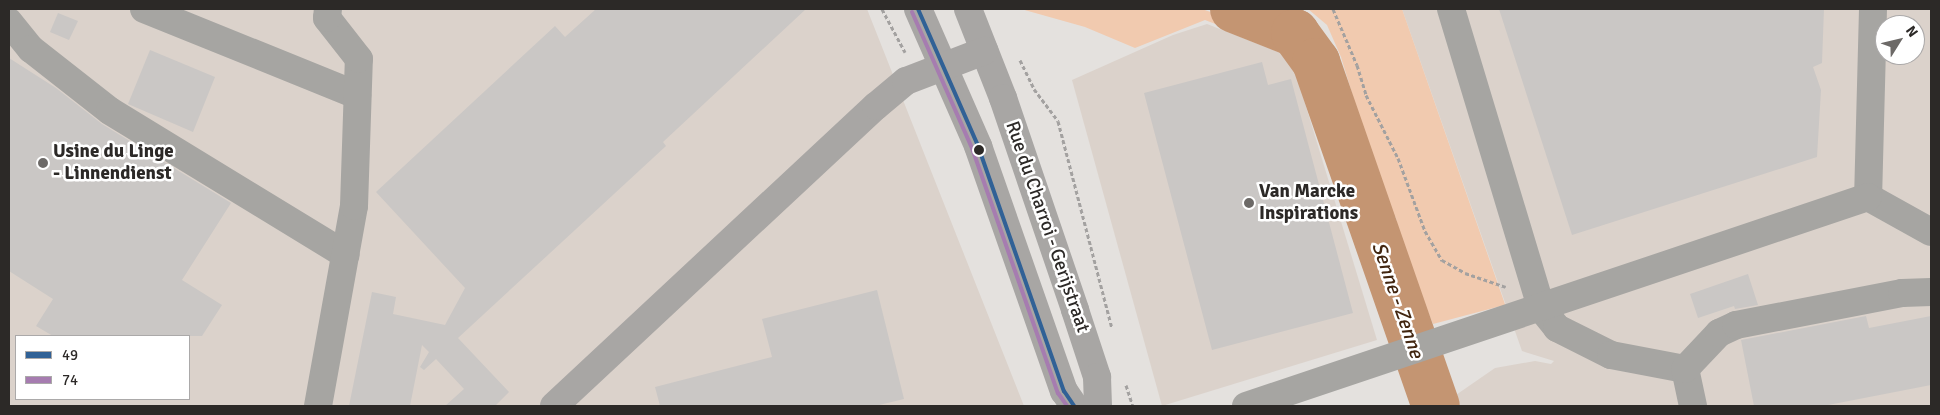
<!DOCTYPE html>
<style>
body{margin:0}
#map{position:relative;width:1940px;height:415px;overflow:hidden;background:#e4e1de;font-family:Signika,sans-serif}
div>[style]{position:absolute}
.built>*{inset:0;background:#dbd2cb}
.green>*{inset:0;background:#f1caaf}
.river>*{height:48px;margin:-24px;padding:0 24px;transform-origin:24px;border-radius:24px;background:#c49572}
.building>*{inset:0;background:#cac7c5}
.path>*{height:3px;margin-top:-1.5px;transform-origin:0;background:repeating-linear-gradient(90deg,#a3a1a0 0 4px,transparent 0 6.5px)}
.minor>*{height:28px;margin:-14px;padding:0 14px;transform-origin:14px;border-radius:14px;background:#a6a5a2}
.major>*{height:28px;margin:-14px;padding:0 14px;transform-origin:14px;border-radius:14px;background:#a8a6a4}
.bus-1>*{height:4px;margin:-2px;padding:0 2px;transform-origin:2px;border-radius:2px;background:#306196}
.bus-2>*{height:4px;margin:-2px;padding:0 2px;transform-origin:2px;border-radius:2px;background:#a67cb0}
.dots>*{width:14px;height:14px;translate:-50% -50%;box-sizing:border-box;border:2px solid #fff;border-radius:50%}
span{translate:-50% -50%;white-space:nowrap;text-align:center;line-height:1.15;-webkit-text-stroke:5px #fff;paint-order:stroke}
.poi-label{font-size:19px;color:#2c2927;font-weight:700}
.left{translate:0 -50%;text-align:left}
.street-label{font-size:19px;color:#2c2927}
.water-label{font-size:20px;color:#422610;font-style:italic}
.frame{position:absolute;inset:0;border:10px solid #2c2927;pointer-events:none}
.legend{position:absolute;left:15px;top:335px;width:175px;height:65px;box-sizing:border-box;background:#fff;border:1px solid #aba9a9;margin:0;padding:6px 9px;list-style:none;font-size:15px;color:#2c2927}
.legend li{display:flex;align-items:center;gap:10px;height:25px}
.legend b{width:25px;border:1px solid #aba9a9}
.north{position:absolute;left:1875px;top:15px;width:50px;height:50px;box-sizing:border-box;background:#fff;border:1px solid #aba9a9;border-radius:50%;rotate:54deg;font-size:14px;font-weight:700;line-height:20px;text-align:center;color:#2c2927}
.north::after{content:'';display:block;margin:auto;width:18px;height:22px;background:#6c6967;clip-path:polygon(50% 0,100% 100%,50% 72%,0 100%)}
</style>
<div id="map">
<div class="built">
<div style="clip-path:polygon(evenodd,9px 9px,867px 9px,1024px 406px,9px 406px,9px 9px,16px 336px,189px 336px,189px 399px,16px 399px,16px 336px)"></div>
<div style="clip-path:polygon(evenodd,1402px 9px,1931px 9px,1931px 406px,1440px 406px,1495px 368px,1535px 361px,1551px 364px,1554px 361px,1522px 351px,1402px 9px,1885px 25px,1915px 25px,1915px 55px,1885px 55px,1885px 25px)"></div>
<div style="clip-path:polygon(1207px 24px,1291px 57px,1377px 340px,1162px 406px,1072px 80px,1173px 35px)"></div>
</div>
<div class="green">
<div style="clip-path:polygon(1021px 9px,1202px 9px,1291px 40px,1286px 51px,1205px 20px,1135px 48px,1085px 27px)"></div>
<div style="clip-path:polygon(1308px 9px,1402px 9px,1507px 310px,1501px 306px,1433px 324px,1401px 246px,1396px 218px,1384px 201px,1387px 195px,1368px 146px,1341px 57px,1327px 25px)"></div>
</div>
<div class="river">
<div style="left:1234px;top:9px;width:66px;rotate:21.5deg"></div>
<div style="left:1295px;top:33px;width:36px;rotate:54deg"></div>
<div style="left:1316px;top:62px;width:364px;rotate:70.8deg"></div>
</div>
<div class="building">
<div style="clip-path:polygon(596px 9px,806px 9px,663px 142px,666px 146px,458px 338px,509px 392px,495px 406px,445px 406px,464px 389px,436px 359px,424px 370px,420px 367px,429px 352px,422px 345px,410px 406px,349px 406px,372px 292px,396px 297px,393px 314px,445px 325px,465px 288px,376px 192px,555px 26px,565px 37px)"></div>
<div style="clip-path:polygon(1499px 9px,1824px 9px,1822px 63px,1813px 67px,1821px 90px,1817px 157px,1572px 235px)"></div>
<div style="clip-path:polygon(58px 13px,78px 21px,69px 40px,50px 32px)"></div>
<div style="clip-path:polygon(150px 50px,215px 77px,193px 132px,128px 104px)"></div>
<div style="clip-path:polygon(9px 58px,56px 88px,102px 124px,231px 203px,182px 280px,222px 305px,202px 336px,53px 336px,36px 326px,53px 299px,9px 271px)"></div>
<div style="clip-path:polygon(1262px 62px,1268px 85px,1291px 79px,1353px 313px,1212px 350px,1144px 93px)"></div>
<div style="clip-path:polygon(1748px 274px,1758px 305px,1735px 309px,1734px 306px,1698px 318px,1690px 294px)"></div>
<div style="clip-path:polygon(877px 290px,904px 399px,875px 406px,660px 406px,655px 387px,772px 357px,762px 319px)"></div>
<div style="clip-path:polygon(1866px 316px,1869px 328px,1931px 316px,1931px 385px,1823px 406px,1754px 406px,1741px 340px)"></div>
</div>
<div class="path">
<div style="left:882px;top:9px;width:49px;rotate:61.9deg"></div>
<div style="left:1333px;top:9px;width:61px;rotate:66.8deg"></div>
<div style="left:1357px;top:65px;width:31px;rotate:73deg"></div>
<div style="left:1366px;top:95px;width:71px;rotate:63.1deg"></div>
<div style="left:1398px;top:158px;width:78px;rotate:69.7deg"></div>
<div style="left:1425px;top:231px;width:34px;rotate:60deg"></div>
<div style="left:1442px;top:260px;width:26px;rotate:29deg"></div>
<div style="left:1465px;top:273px;width:43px;rotate:18.9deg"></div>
<div style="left:1020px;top:60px;width:32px;rotate:64deg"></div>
<div style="left:1034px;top:89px;width:40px;rotate:53deg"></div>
<div style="left:1058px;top:121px;width:214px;rotate:75.4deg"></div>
<div style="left:1126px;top:385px;width:22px;rotate:72deg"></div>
</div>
<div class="minor">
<div style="left:144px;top:9px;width:230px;rotate:22deg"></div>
<div style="left:1451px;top:9px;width:312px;rotate:73.2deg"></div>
<div style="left:1541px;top:308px;width:26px;rotate:51deg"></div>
<div style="left:1557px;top:328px;width:60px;rotate:26.6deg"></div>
<div style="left:1611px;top:355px;width:75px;rotate:10.7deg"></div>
<div style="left:1873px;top:9px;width:188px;rotate:91.5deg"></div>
<div style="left:1868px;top:197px;width:72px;rotate:29.1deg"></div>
<div style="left:9px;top:22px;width:35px;rotate:51deg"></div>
<div style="left:31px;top:49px;width:100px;rotate:38.1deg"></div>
<div style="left:110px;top:111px;width:276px;rotate:31.4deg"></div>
<div style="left:318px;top:406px;width:203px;rotate:-79.8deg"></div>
<div style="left:354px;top:206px;width:147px;rotate:-88.1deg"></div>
<div style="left:359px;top:59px;width:52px;rotate:-128deg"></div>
<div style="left:327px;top:18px;width:9px;rotate:-84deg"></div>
<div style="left:1246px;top:406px;width:656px;rotate:-18.57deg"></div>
<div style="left:1693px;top:406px;width:38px;rotate:-102deg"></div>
<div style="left:1685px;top:369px;width:50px;rotate:-46.6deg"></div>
<div style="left:1719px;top:333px;width:19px;rotate:-25deg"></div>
<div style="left:1736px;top:325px;width:169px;rotate:-10.9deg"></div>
<div style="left:1902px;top:293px;width:29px;rotate:-2deg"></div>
</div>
<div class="major">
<div style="left:918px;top:9px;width:150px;rotate:66.3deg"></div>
<div style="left:978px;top:146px;width:260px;rotate:70.7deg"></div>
<div style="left:1064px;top:391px;width:18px;rotate:56deg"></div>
<div style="left:968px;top:9px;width:96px;rotate:68.5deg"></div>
<div style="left:1003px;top:98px;width:224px;rotate:71.2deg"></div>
<div style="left:1075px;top:310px;width:71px;rotate:71.8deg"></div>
<div style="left:1097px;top:377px;width:29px;rotate:88deg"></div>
<div style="left:554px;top:406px;width:440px;rotate:-43deg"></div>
<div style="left:876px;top:106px;width:39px;rotate:-40deg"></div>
<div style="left:906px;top:81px;width:84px;rotate:-21deg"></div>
</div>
<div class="bus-1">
<div style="left:918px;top:9px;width:150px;rotate:66.3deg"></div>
<div style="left:978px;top:146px;width:260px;rotate:70.7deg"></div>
<div style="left:1064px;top:391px;width:18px;rotate:56deg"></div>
</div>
<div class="bus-2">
<div style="left:912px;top:12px;width:149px;rotate:66.2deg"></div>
<div style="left:972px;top:148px;width:260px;rotate:70.7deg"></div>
<div style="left:1058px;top:393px;width:16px;rotate:55deg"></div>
</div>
<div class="dots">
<div style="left:979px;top:150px;background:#2c2927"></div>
<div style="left:43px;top:163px;background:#6c6967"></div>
<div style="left:1249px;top:203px;background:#6c6967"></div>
</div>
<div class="poi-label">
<span class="left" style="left:53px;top:163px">Usine du Linge<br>- Linnendienst</span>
<span class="left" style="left:1259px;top:203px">Van Marcke<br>Inspirations</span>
</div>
<div class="street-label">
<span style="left:1047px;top:227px;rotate:71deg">Rue du Charroi - Gerijstraat</span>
</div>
<div class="water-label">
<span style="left:1398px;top:300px;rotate:71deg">Senne - Zenne</span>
</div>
<div class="frame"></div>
<ul class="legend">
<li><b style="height:6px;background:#306196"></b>49</li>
<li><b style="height:6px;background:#a67cb0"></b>74</li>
</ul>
<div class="north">N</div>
</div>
